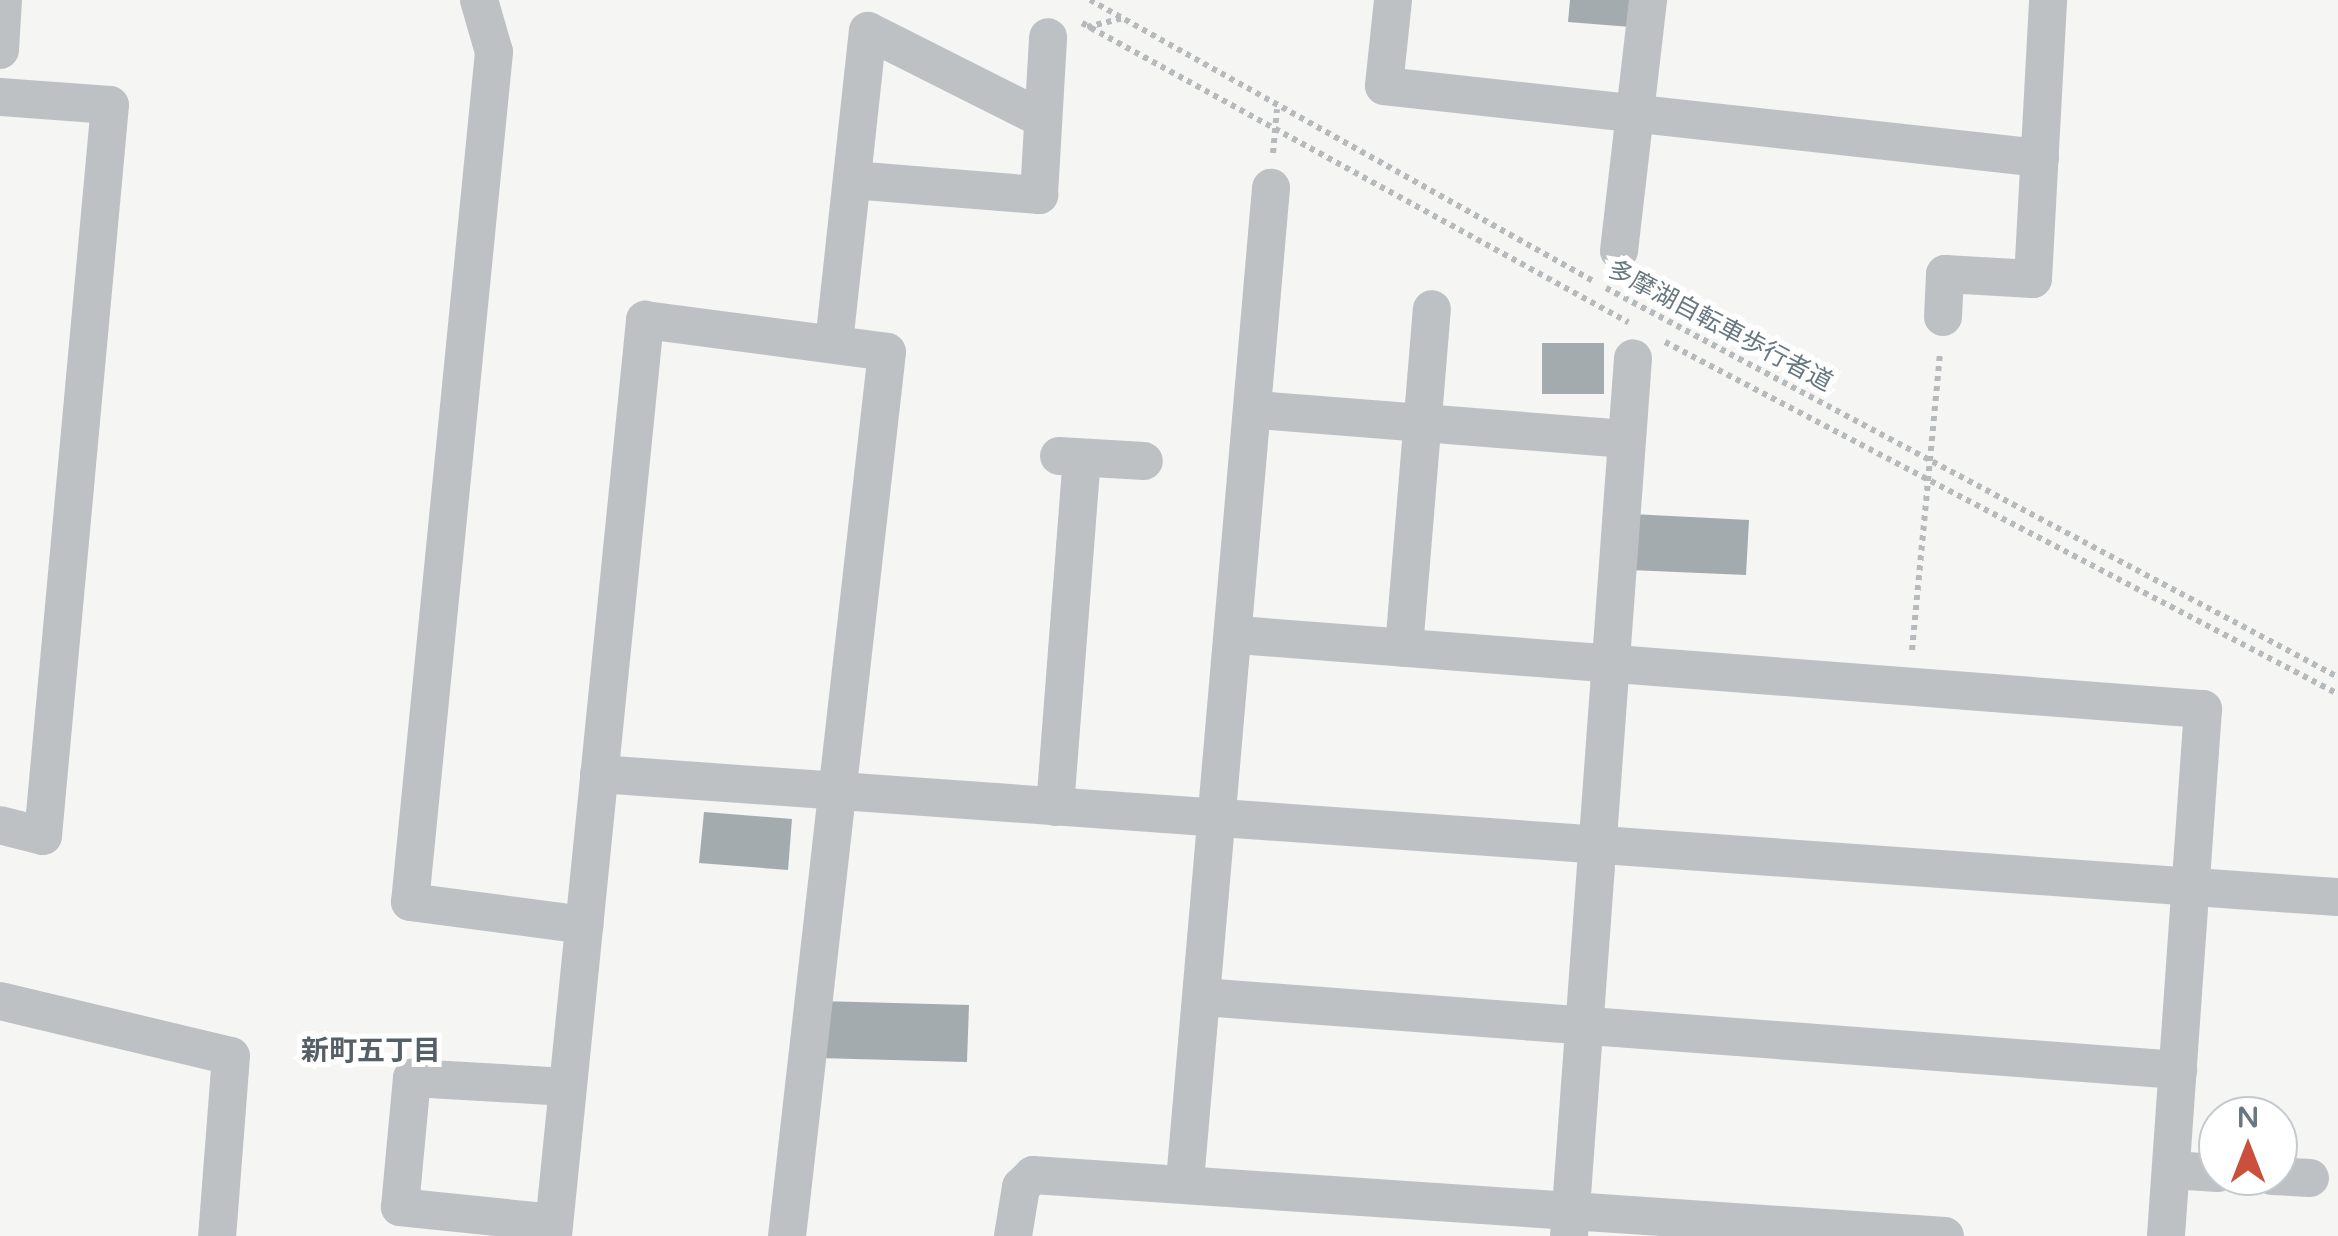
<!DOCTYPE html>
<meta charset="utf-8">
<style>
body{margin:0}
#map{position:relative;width:2338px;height:1236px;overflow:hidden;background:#f5f5f3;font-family:"Varela Round","Noto Sans JP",sans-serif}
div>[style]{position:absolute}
.building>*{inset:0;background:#a3abaf}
.path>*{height:6px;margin-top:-3px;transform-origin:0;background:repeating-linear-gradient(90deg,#b7babc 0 5px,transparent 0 10px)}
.minor>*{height:38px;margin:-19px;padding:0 19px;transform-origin:19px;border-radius:19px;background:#bdc1c4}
span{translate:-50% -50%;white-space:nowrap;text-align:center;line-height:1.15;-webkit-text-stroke:10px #fff;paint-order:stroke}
.street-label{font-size:25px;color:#687880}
.neighbourhood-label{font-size:28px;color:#556066;font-weight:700}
.north{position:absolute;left:2198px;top:1096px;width:100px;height:100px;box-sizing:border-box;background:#fff;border:2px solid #c3c9cc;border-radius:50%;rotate:0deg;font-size:28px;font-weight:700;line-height:40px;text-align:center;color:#687880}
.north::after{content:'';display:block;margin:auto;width:35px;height:45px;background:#cb4f3d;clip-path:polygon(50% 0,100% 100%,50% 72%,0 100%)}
</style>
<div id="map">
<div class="building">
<div style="clip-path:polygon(1570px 0,1633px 0,1631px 27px,1568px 22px)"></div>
<div style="clip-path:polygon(1542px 343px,1604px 343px,1604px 394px,1542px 394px)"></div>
<div style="clip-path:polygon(1632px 514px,1749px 520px,1746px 575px,1630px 570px)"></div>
<div style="clip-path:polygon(704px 812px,792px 819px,788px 870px,699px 863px)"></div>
<div style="clip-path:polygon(820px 1001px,969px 1005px,967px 1062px,818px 1058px)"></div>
</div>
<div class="path">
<div style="left:1090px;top:0;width:578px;rotate:29.18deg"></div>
<div style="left:1082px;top:23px;width:623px;rotate:28.71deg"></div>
<div style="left:1087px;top:27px;width:37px;rotate:-14deg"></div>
<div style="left:1273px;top:153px;width:44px;rotate:-84.8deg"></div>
<div style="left:1606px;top:288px;width:829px;rotate:27.99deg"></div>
<div style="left:1665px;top:342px;width:759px;rotate:27.61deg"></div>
<div style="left:1912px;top:650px;width:297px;rotate:-84.6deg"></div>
</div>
<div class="minor">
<div style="left:479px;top:0;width:54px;rotate:73.9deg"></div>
<div style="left:494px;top:52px;width:854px;rotate:95.64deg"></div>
<div style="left:410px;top:902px;width:176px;rotate:7.5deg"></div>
<div style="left:1393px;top:0;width:86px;rotate:96deg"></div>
<div style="left:1384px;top:86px;width:660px;rotate:6.26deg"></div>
<div style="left:0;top:50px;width:50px;rotate:-86.6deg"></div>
<div style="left:0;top:97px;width:110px;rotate:4.2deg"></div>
<div style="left:110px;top:105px;width:734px;rotate:95.24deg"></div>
<div style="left:43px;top:836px;width:44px;rotate:-165.7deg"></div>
<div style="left:852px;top:180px;width:188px;rotate:4.6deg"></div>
<div style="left:1039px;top:195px;width:158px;rotate:-86.7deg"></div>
<div style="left:1619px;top:251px;width:253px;rotate:-83.4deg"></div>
<div style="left:1943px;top:317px;width:43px;rotate:-87.3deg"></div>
<div style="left:1945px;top:274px;width:88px;rotate:3.3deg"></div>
<div style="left:2033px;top:279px;width:279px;rotate:-86.9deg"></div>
<div style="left:834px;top:343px;width:314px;rotate:-83.8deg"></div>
<div style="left:868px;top:31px;width:196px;rotate:26.7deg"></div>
<div style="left:1258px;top:410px;width:369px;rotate:4.5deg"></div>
<div style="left:1059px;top:456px;width:85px;rotate:3.4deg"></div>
<div style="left:1238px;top:635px;width:968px;rotate:4.39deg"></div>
<div style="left:2203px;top:709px;width:528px;rotate:94.02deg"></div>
<div style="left:1404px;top:648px;width:340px;rotate:-85.3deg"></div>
<div style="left:599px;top:774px;width:1743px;rotate:4.05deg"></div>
<div style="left:1055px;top:807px;width:350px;rotate:-85.6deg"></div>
<div style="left:1202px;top:997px;width:979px;rotate:4.28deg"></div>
<div style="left:0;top:1001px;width:237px;rotate:13.4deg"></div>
<div style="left:231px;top:1056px;width:181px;rotate:94.4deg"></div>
<div style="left:2171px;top:1170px;width:47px;rotate:3.7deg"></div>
<div style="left:2272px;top:1176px;width:38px;rotate:3deg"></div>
<div style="left:1185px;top:1181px;width:997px;rotate:-85.05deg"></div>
<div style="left:554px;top:1223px;width:155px;rotate:-174.1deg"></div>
<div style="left:400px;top:1207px;width:130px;rotate:-84.7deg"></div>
<div style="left:412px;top:1078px;width:155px;rotate:3.3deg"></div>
<div style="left:553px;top:1236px;width:921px;rotate:-84.26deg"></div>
<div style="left:645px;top:320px;width:244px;rotate:7.5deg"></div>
<div style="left:887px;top:352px;width:890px;rotate:96.45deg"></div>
<div style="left:1013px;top:1236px;width:50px;rotate:-80.7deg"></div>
<div style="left:1021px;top:1187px;width:17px;rotate:-45deg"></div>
<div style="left:1033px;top:1175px;width:914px;rotate:3.83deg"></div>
<div style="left:1569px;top:1236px;width:880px;rotate:-85.83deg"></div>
</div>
<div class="street-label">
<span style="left:1720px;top:326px;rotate:28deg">多摩湖自転車歩行者道</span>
</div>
<div class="neighbourhood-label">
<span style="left:371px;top:1051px">新町五丁目</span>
</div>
<div class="north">N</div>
</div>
